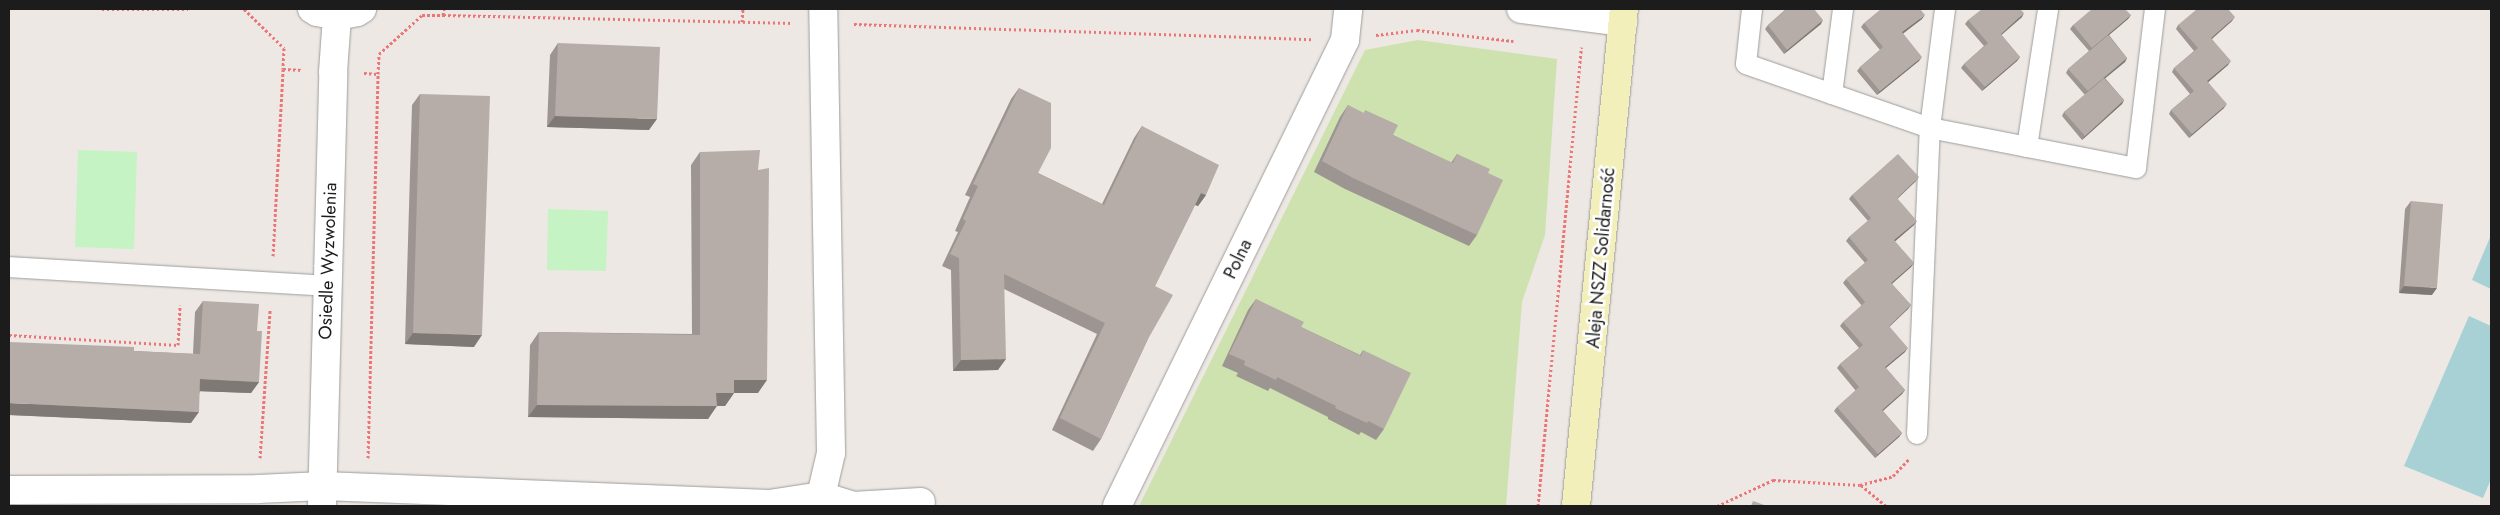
<!DOCTYPE html>
<meta charset="utf-8">
<style>
body{margin:0}
#map{position:relative;width:2500px;height:515px;overflow:hidden;background:#ede8e3;font-family:Jost,sans-serif}
div>[style]{position:absolute}
.grass>*{inset:0;background:#cde2ae}
.park>*{inset:0;background:#c5f3c4}
.water>*{inset:0;background:#a8d1d6}
.path>*{height:3px;margin-top:-1.5px;transform-origin:0;background:repeating-linear-gradient(90deg,#eb7677 0 2.5px,transparent 0 5px)}
.roads{filter:drop-shadow(0 0 1px #9d9d9d) drop-shadow(0 0 1px #9d9d9d)}
.lane>*{height:20px;margin:-10px;padding:0 10px;transform-origin:10px;border-radius:10px;background:#fff}
.street>*{height:28px;margin:-14px;padding:0 14px;transform-origin:14px;border-radius:14px;background:#fff}
.secondary>*{height:28px;margin:-14px;padding:0 14px;transform-origin:14px;border-radius:14px;background:#f2efbb}
.wall>*{inset:0;background:#9d9591}
.shaded-wall>*{inset:0;background:#7f7976}
.building>*{inset:0;background:#b6ada9}
span{translate:-50% -50%;white-space:nowrap;text-align:center;line-height:1.15;-webkit-text-stroke:5px #fff;paint-order:stroke}
.street-label{font-size:18px;color:#1c1c1c}
.frame{position:absolute;inset:0;border:10px solid #1c1c1c;pointer-events:none}
</style>
<div id="map">
<div class="grass">
<div style="clip-path:polygon(1418px 40px,1557px 59px,1545px 235px,1522px 302px,1506px 506px,1139px 506px,1365px 50px)"></div>
</div>
<div class="park">
<div style="clip-path:polygon(78px 150px,137px 152px,134px 249px,75px 247px)"></div>
<div style="clip-path:polygon(548px 209px,608px 211px,606px 271px,547px 270px)"></div>
</div>
<div class="water">
<div style="clip-path:polygon(2491px 235px,2491px 289px,2472px 280px)"></div>
<div style="clip-path:polygon(2469px 316px,2491px 326px,2491px 479px,2483px 498px,2404px 466px)"></div>
</div>
<div class="path">
<div style="left:102px;top:9px;width:86px"></div>
<div style="left:244px;top:9px;width:56px;rotate:44.3deg"></div>
<div style="left:284px;top:48px;width:21px;rotate:93deg"></div>
<div style="left:283px;top:69px;width:20px;rotate:3deg"></div>
<div style="left:443px;top:15px;width:350px;rotate:1.3deg"></div>
<div style="left:742px;top:22px;width:13px;rotate:-86deg"></div>
<div style="left:854px;top:24px;width:458px;rotate:1.9deg"></div>
<div style="left:1376px;top:35px;width:41px;rotate:-7deg"></div>
<div style="left:1417px;top:30px;width:97px;rotate:6.5deg"></div>
<div style="left:364px;top:73px;width:14px;rotate:4deg"></div>
<div style="left:378px;top:74px;width:20px;rotate:-87deg"></div>
<div style="left:379px;top:54px;width:58px;rotate:-42.2deg"></div>
<div style="left:422px;top:15px;width:21px"></div>
<div style="left:443px;top:15px;width:6px;rotate:-81deg"></div>
<div style="left:273px;top:256px;width:187px;rotate:-86.9deg"></div>
<div style="left:9px;top:335px;width:169px;rotate:3.4deg"></div>
<div style="left:178px;top:345px;width:40px;rotate:-87.1deg"></div>
<div style="left:260px;top:458px;width:148px;rotate:-86.1deg"></div>
<div style="left:368px;top:458px;width:384px;rotate:-88.5deg"></div>
<div style="left:1861px;top:485px;width:33px;rotate:40deg"></div>
<div style="left:1538px;top:506px;width:461px;rotate:-84.6deg"></div>
<div style="left:1717px;top:506px;width:62px;rotate:-24.9deg"></div>
<div style="left:1773px;top:480px;width:87px;rotate:3.3deg"></div>
<div style="left:1860px;top:485px;width:34px;rotate:-15deg"></div>
<div style="left:1893px;top:476px;width:23px;rotate:-47deg"></div>
</div>
<div class="roads">
<div class="lane">
<div style="left:1752px;top:9px;width:55px;rotate:96.2deg"></div>
<div style="left:1746px;top:64px;width:195px;rotate:19.2deg"></div>
<div style="left:1930px;top:128px;width:210px;rotate:11deg"></div>
<div style="left:2136px;top:168px;width:160px;rotate:-83.2deg"></div>
<div style="left:1832px;top:94px;width:86px;rotate:-82.6deg"></div>
<div style="left:2027px;top:147px;width:140px;rotate:-81.3deg"></div>
<div style="left:9px;top:267px;width:320px;rotate:3.4deg"></div>
<div style="left:1917px;top:434px;width:306px;rotate:-87.6deg"></div>
<div style="left:1930px;top:128px;width:120px;rotate:-82.8deg"></div>
</div>
<div class="street">
<div style="left:312px;top:9px;width:6px;rotate:31deg"></div>
<div style="left:317px;top:12px;width:20px;rotate:11deg"></div>
<div style="left:337px;top:16px;width:20px;rotate:-11deg"></div>
<div style="left:357px;top:12px;width:6px;rotate:-31deg"></div>
<div style="left:1521px;top:9px;width:103px;rotate:7.3deg"></div>
<div style="left:9px;top:490px;width:249px;rotate:-0.2deg"></div>
<div style="left:258px;top:489px;width:65px;rotate:-2.6deg"></div>
<div style="left:323px;top:486px;width:446px;rotate:2.3deg"></div>
<div style="left:769px;top:504px;width:53px;rotate:-8.7deg"></div>
<div style="left:821px;top:496px;width:44px;rotate:-76.9deg"></div>
<div style="left:831px;top:453px;width:444px;rotate:-91deg"></div>
<div style="left:821px;top:496px;width:34px;rotate:17deg"></div>
<div style="left:853px;top:506px;width:68px;rotate:-3.4deg"></div>
<div style="left:322px;top:506px;width:434px;rotate:-88.5deg"></div>
<div style="left:333px;top:72px;width:56px;rotate:-85.9deg"></div>
<div style="left:1117px;top:506px;width:519px;rotate:-63.93deg"></div>
<div style="left:1345px;top:40px;width:31px;rotate:-84deg"></div>
</div>
<div class="secondary">
<div style="left:1576px;top:506px;width:499px;rotate:-84.5deg"></div>
</div>
</div>
<div class="wall">
<div style="clip-path:polygon(1786px 9px,1814px 9px,1821px 24px,1784px 54px,1765px 29px,1768px 25px)"></div>
<div style="clip-path:polygon(2131px 15px,2128px 19px,2109px 35px,2127px 58px,2125px 62px,2105px 78px,2124px 100px,2122px 104px,2082px 140px,2062px 116px,2064px 112px,2085px 95px,2066px 73px,2068px 69px,2089px 51px,2070px 29px,2073px 25px)"></div>
<div style="clip-path:polygon(2022px 17px,2001px 35px,2020px 57px,2017px 61px,1982px 91px,1961px 68px,1964px 64px,1984px 46px,1965px 24px,1968px 20px)"></div>
<div style="clip-path:polygon(1922px 19px,1903px 33px,1919px 61px,1877px 95px,1857px 71px,1860px 67px,1880px 50px,1861px 27px,1864px 23px)"></div>
<div style="clip-path:polygon(2232px 21px,2212px 39px,2228px 65px,2208px 82px,2224px 108px,2189px 138px,2169px 114px,2171px 110px,2190px 94px,2172px 72px,2174px 68px,2194px 51px,2176px 29px,2178px 25px)"></div>
<div style="clip-path:polygon(558px 43px,649px 130px,547px 127px,550px 55px)"></div>
<div style="clip-path:polygon(1019px 88px,1038px 173px,1102px 204px,1134px 138px,1142px 126px,1206px 195px,1198px 206px,1195px 205px,1155px 286px,1148px 339px,1101px 439px,1093px 451px,1052px 430px,1097px 334px,1004px 289px,998px 370px,953px 371px,951px 270px,942px 266px,958px 232px,955px 231px,970px 197px,965px 195px,1011px 99px)"></div>
<div style="clip-path:polygon(420px 94px,474px 347px,405px 344px,412px 105px)"></div>
<div style="clip-path:polygon(1348px 105px,1393px 135px,1451px 163px,1457px 154px,1488px 173px,1477px 235px,1469px 246px,1345px 189px,1314px 172px,1340px 117px)"></div>
<div style="clip-path:polygon(700px 152px,758px 393px,734px 393px,725px 406px,716px 406px,708px 419px,528px 417px,530px 345px,539px 332px,692px 334px,691px 165px)"></div>
<div style="clip-path:polygon(1916px 181px,1897px 198px,1914px 225px,1894px 241px,1914px 263px,1911px 267px,1892px 284px,1911px 305px,1908px 309px,1889px 326px,1905px 352px,1886px 368px,1905px 390px,1902px 394px,1883px 411px,1902px 433px,1899px 437px,1875px 458px,1834px 411px,1837px 407px,1856px 391px,1837px 368px,1840px 364px,1859px 348px,1840px 326px,1843px 322px,1862px 306px,1843px 283px,1846px 279px,1865px 263px,1846px 241px,1849px 237px,1868px 221px,1849px 199px,1852px 195px)"></div>
<div style="clip-path:polygon(2411px 201px,2432px 295px,2399px 293px,2405px 209px)"></div>
<div style="clip-path:polygon(1256px 299px,1301px 327px,1360px 355px,1363px 350px,1384px 429px,1376px 440px,1361px 432px,1359px 435px,1328px 419px,1328px 417px,1270px 388px,1268px 391px,1236px 376px,1238px 373px,1222px 366px,1248px 310px)"></div>
<div style="clip-path:polygon(203px 301px,257px 331px,259px 382px,251px 393px,200px 391px,191px 423px,9px 415px,134px 351px,193px 354px,195px 312px)"></div>
</div>
<div class="shaded-wall">
<div style="clip-path:polygon(2024px 13px,2022px 17px,1998px 38px,2001px 34px)"></div>
<div style="clip-path:polygon(1925px 15px,1922px 19px,1900px 36px,1902px 32px)"></div>
<div style="clip-path:polygon(2131px 15px,2128px 19px,2089px 52px,2092px 48px)"></div>
<div style="clip-path:polygon(2235px 17px,2232px 21px,2208px 42px,2211px 38px)"></div>
<div style="clip-path:polygon(1823px 20px,1821px 24px,1784px 54px,1787px 50px)"></div>
<div style="clip-path:polygon(1922px 57px,1919px 61px,1877px 95px,1880px 91px)"></div>
<div style="clip-path:polygon(2020px 57px,2017px 61px,1982px 91px,1985px 87px)"></div>
<div style="clip-path:polygon(2127px 58px,2125px 62px,2085px 95px,2088px 91px)"></div>
<div style="clip-path:polygon(2231px 61px,2228px 65px,2205px 85px,2207px 81px)"></div>
<div style="clip-path:polygon(2124px 100px,2122px 104px,2082px 140px,2085px 136px)"></div>
<div style="clip-path:polygon(2227px 104px,2224px 108px,2189px 138px,2192px 134px)"></div>
<div style="clip-path:polygon(555px 116px,657px 119px,649px 130px,547px 127px)"></div>
<div style="clip-path:polygon(1919px 177px,1916px 181px,1894px 202px,1897px 198px)"></div>
<div style="clip-path:polygon(1201px 193px,1206px 195px,1198px 206px,1193px 204px)"></div>
<div style="clip-path:polygon(1917px 221px,1914px 225px,1891px 245px,1894px 240px)"></div>
<div style="clip-path:polygon(1914px 263px,1911px 267px,1888px 287px,1891px 283px)"></div>
<div style="clip-path:polygon(2404px 286px,2437px 288px,2432px 295px,2399px 293px)"></div>
<div style="clip-path:polygon(1911px 305px,1908px 309px,1886px 330px,1889px 326px)"></div>
<div style="clip-path:polygon(413px 333px,482px 335px,474px 347px,405px 344px)"></div>
<div style="clip-path:polygon(1908px 348px,1905px 352px,1882px 371px,1885px 367px)"></div>
<div style="clip-path:polygon(1006px 359px,998px 370px,953px 371px,961px 360px)"></div>
<div style="clip-path:polygon(200px 379px,259px 382px,251px 393px,193px 391px)"></div>
<div style="clip-path:polygon(734px 380px,767px 380px,758px 393px,725px 393px)"></div>
<div style="clip-path:polygon(1905px 390px,1902px 394px,1879px 414px,1882px 410px)"></div>
<div style="clip-path:polygon(716px 393px,734px 393px,725px 406px,707px 406px)"></div>
<div style="clip-path:polygon(9px 403px,199px 412px,191px 423px,9px 415px)"></div>
<div style="clip-path:polygon(537px 405px,717px 406px,708px 419px,528px 417px)"></div>
<div style="clip-path:polygon(1902px 433px,1899px 437px,1875px 458px,1878px 454px)"></div>
</div>
<div class="building">
<div style="clip-path:polygon(1787px 9px,1814px 9px,1823px 20px,1787px 50px,1768px 25px)"></div>
<div style="clip-path:polygon(1881px 9px,1920px 9px,1925px 15px,1902px 32px,1922px 57px,1880px 91px,1860px 67px,1883px 47px,1864px 23px)"></div>
<div style="clip-path:polygon(1982px 9px,2020px 9px,2024px 13px,2001px 34px,2020px 57px,1985px 87px,1964px 64px,1988px 43px,1968px 20px)"></div>
<div style="clip-path:polygon(2092px 9px,2125px 9px,2131px 15px,2092px 48px,2073px 25px)"></div>
<div style="clip-path:polygon(2197px 9px,2228px 9px,2235px 17px,2211px 38px,2231px 61px,2207px 81px,2227px 104px,2192px 134px,2171px 110px,2194px 91px,2174px 68px,2198px 48px,2178px 25px)"></div>
<div style="clip-path:polygon(2108px 35px,2127px 58px,2088px 91px,2068px 69px)"></div>
<div style="clip-path:polygon(558px 43px,660px 47px,657px 119px,555px 116px)"></div>
<div style="clip-path:polygon(2104px 78px,2124px 100px,2085px 136px,2064px 112px)"></div>
<div style="clip-path:polygon(1019px 88px,1051px 103px,1051px 148px,1038px 173px,1104px 205px,1142px 126px,1219px 165px,1206px 195px,1201px 193px,1155px 286px,1173px 295px,1148px 339px,1101px 439px,1060px 418px,1105px 323px,1004px 274px,1006px 359px,961px 360px,959px 258px,950px 254px,966px 221px,963px 219px,978px 186px,973px 184px)"></div>
<div style="clip-path:polygon(420px 94px,490px 96px,482px 335px,413px 333px)"></div>
<div style="clip-path:polygon(1348px 105px,1364px 113px,1365px 110px,1398px 125px,1393px 135px,1453px 163px,1457px 154px,1490px 169px,1488px 173px,1503px 180px,1477px 235px,1353px 178px,1322px 161px)"></div>
<div style="clip-path:polygon(760px 150px,758px 170px,769px 168px,767px 380px,734px 380px,734px 393px,716px 393px,717px 406px,537px 405px,539px 332px,700px 335px,700px 152px)"></div>
<div style="clip-path:polygon(1898px 154px,1919px 177px,1897px 198px,1917px 221px,1894px 240px,1914px 263px,1891px 283px,1911px 305px,1889px 326px,1908px 348px,1885px 367px,1905px 390px,1882px 410px,1902px 433px,1878px 454px,1837px 407px,1859px 387px,1840px 364px,1863px 345px,1843px 322px,1865px 302px,1846px 279px,1868px 260px,1849px 237px,1871px 218px,1852px 195px)"></div>
<div style="clip-path:polygon(2411px 201px,2443px 204px,2437px 288px,2404px 286px)"></div>
<div style="clip-path:polygon(1256px 299px,1304px 322px,1301px 327px,1361px 356px,1363px 350px,1411px 373px,1384px 429px,1368px 421px,1367px 423px,1335px 408px,1336px 406px,1277px 377px,1276px 380px,1244px 365px,1245px 361px,1229px 354px)"></div>
<div style="clip-path:polygon(203px 301px,259px 304px,257px 331px,262px 331px,259px 382px,200px 379px,199px 412px,9px 403px,9px 342px,134px 347px,134px 351px,200px 354px)"></div>
<div style="clip-path:polygon(1753px 501px,1767px 506px,1751px 506px)"></div>
</div>
<div class="street-label">
<span style="left:1601px;top:258px;rotate:-85deg">Aleja NSZZ Solidarność</span>
<span style="left:1238px;top:259px;rotate:-64deg">Polna</span>
<span style="left:328px;top:261px;rotate:-88deg">Osiedle Wyzwolenia</span>
</div>
<div class="frame"></div>
</div>
